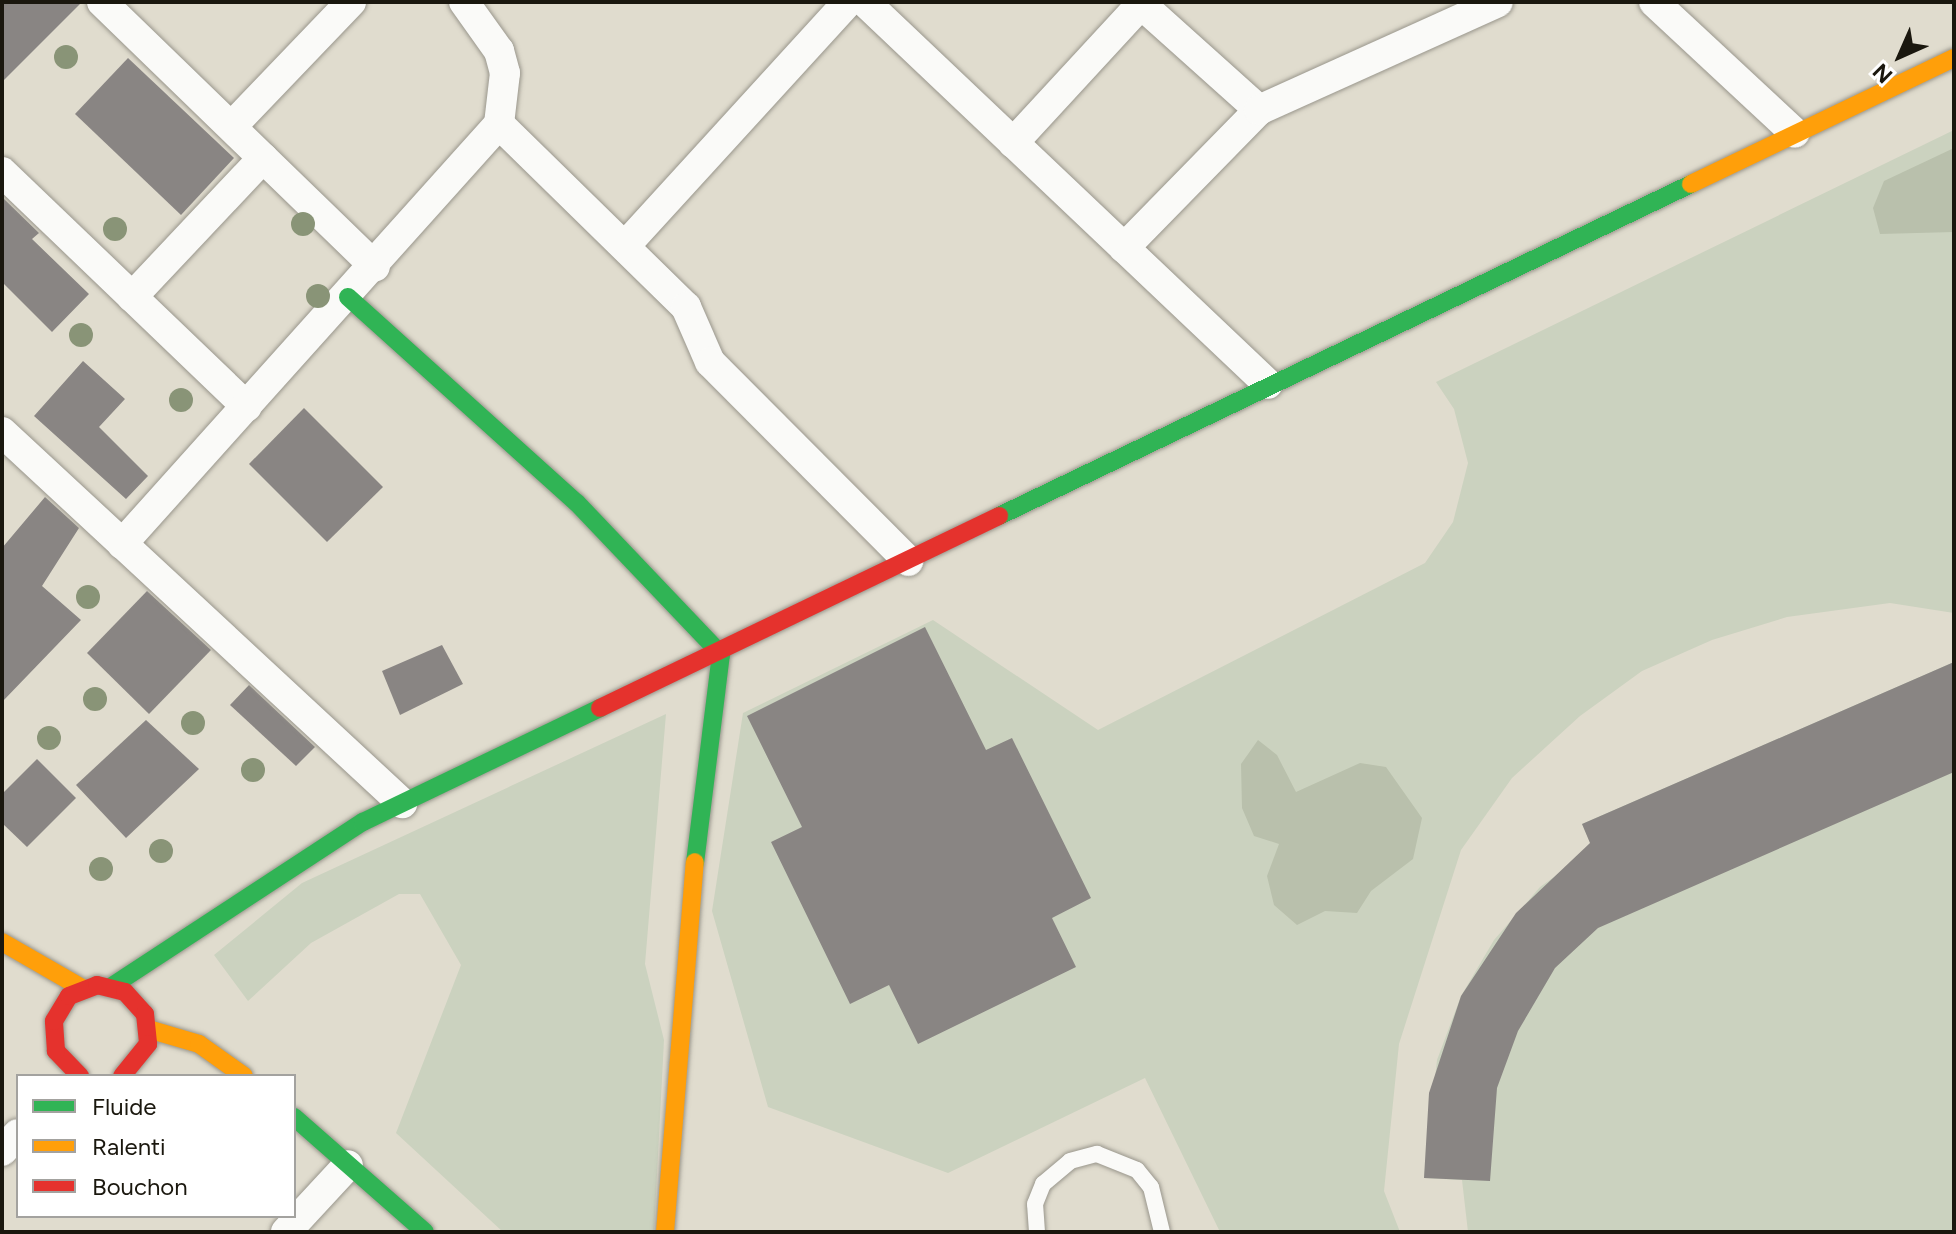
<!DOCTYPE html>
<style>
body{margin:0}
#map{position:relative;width:1956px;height:1234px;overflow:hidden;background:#e0dcce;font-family:Figtree,sans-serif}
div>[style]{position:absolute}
.green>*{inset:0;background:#cbd2bf}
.forest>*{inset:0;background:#b9c0ac}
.building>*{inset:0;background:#898583}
.roads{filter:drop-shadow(0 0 2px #99968c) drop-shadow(0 0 2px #99968c)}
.lane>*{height:16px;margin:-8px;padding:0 8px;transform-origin:8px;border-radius:8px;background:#fafaf8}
.street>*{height:30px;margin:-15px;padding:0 15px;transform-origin:15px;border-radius:15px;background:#fafaf8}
.fast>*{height:18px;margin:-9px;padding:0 9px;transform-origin:9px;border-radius:9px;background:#30b455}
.slow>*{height:18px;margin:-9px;padding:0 9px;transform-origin:9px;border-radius:9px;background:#ff9f0a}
.jam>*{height:18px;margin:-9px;padding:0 9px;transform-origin:9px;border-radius:9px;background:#e5322d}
.trees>*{width:24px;height:24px;margin:-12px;border-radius:50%;background:#899477}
span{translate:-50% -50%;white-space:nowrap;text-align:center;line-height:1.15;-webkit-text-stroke:8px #fff;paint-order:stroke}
.frame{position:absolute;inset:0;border:4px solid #1a170e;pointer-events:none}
.legend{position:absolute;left:16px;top:1074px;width:280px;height:144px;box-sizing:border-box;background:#fff;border:2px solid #a3a29f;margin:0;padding:10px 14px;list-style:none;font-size:24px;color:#1a170e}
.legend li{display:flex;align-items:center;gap:16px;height:40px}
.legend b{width:40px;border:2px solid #a3a29f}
.north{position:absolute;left:1860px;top:16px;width:80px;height:80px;-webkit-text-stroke:6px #fff;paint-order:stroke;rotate:225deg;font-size:22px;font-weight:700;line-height:32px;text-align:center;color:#1a170e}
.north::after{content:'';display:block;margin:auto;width:28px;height:36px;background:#1a170e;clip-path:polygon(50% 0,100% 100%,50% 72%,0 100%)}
</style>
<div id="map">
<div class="green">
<div style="clip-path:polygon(1954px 130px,1954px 613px,1890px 603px,1787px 617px,1712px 640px,1642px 671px,1580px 716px,1512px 778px,1461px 850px,1399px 1044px,1384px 1191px,1400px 1232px,1220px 1232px,1145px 1078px,948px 1173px,768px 1107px,712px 911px,743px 713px,933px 620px,1098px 730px,1425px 563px,1453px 522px,1468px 463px,1454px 409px,1436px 382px)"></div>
<div style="clip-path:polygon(1954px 662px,1954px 1232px,1468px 1232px,1462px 1180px,1424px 1178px,1437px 1060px,1461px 996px,1494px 940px,1540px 887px,1593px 849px,1582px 824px)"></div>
<div style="clip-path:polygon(666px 714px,645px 964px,664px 1040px,654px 1232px,503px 1232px,396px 1133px,461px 965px,420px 894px,399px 894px,311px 943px,248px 1001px,214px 955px,302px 883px)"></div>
</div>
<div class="forest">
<div style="clip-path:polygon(1954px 148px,1954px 232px,1880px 234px,1873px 208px,1884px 181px)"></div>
<div style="clip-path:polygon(1258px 740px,1277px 755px,1296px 792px,1360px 763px,1386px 767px,1422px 818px,1413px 859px,1371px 891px,1357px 913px,1325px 911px,1297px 925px,1274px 905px,1267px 876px,1279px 844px,1254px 836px,1242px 808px,1241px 764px)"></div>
</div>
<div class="building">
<div style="clip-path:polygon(2px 2px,82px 2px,2px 82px)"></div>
<div style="clip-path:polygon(128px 58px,234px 158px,181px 215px,75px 114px)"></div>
<div style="clip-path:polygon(2px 197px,39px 233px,32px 239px,89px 294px,52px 332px,2px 282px)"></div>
<div style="clip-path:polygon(83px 361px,125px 399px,99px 427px,148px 476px,126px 499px,34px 416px)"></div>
<div style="clip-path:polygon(304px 408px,383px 487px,327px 542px,249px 464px)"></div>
<div style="clip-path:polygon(45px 497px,79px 528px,42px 586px,81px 620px,2px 702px,2px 548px)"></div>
<div style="clip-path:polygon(147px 591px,211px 650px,149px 714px,87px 653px)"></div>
<div style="clip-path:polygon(925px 627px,986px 750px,1012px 738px,1091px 898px,1052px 918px,1076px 967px,918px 1044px,889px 985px,850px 1004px,771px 842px,802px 827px,747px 716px)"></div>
<div style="clip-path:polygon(442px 645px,463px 684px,400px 715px,382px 671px)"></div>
<div style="clip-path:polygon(1954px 662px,1954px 772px,1598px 928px,1555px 968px,1518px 1031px,1497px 1088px,1490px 1181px,1424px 1178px,1429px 1093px,1461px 996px,1516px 913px,1590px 843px,1582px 824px)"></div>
<div style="clip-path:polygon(249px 685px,315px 747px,296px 766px,230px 705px)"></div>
<div style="clip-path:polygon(146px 720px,199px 769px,126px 838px,76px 785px)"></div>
<div style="clip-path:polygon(37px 759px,76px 798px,27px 847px,2px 823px,2px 794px)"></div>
</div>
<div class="roads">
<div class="lane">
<div style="left:1037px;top:1232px;width:28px;rotate:-94deg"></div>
<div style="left:1035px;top:1204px;width:22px;rotate:-68deg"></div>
<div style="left:1043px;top:1184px;width:35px;rotate:-40deg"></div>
<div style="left:1070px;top:1161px;width:28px;rotate:-15deg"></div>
<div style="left:1097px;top:1154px;width:43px;rotate:21.8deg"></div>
<div style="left:1137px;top:1170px;width:22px;rotate:51deg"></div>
<div style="left:1151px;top:1187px;width:46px;rotate:76.3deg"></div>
</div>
<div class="street">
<div style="left:102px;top:2px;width:380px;rotate:44.1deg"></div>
<div style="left:865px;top:2px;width:555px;rotate:43.47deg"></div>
<div style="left:1654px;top:2px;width:192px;rotate:42.9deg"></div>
<div style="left:1141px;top:4px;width:159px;rotate:41.9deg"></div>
<div style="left:499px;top:124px;width:262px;rotate:44.4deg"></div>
<div style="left:686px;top:307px;width:60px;rotate:66.4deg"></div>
<div style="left:710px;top:362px;width:281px;rotate:45.1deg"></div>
<div style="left:232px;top:126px;width:172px;rotate:-46.2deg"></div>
<div style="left:1013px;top:143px;width:192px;rotate:-47.3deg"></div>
<div style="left:2px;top:172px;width:339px;rotate:43.8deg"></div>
<div style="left:625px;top:246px;width:331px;rotate:-47.6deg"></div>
<div style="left:1124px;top:248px;width:193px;rotate:-45.6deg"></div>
<div style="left:1259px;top:110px;width:262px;rotate:-24.3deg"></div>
<div style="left:132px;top:297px;width:191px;rotate:-46.7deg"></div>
<div style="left:2px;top:432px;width:546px;rotate:42.85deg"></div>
<div style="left:122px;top:544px;width:564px;rotate:-48.09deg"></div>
<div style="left:499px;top:124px;width:51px;rotate:-83.3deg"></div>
<div style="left:505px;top:73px;width:23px;rotate:-105deg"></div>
<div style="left:499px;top:51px;width:60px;rotate:-125.5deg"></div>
<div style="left:2px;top:1151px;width:23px;rotate:-47deg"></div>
<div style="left:286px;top:1232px;width:91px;rotate:-47.2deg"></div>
</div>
<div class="fast">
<div style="left:348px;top:297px;width:308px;rotate:42deg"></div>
<div style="left:577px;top:503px;width:209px;rotate:46.4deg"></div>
<div style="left:721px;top:654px;width:210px;rotate:97.1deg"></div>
<div style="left:999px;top:516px;width:768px;rotate:-25.63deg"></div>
<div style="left:112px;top:986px;width:300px;rotate:-33.2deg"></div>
<div style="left:363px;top:822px;width:263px;rotate:-25.7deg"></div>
<div style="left:294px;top:1117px;width:174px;rotate:41.3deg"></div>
</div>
<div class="slow">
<div style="left:1691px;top:184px;width:292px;rotate:-25.6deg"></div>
<div style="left:2px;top:942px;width:92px;rotate:29.9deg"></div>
<div style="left:148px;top:1029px;width:53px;rotate:16.4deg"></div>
<div style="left:199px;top:1044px;width:55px;rotate:35.4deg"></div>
<div style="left:665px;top:1232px;width:371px;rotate:-85.4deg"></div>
</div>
<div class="jam">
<div style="left:600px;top:708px;width:443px;rotate:-25.7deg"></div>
<div style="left:80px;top:1076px;width:35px;rotate:-134deg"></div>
<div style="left:56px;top:1051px;width:30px;rotate:-94deg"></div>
<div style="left:54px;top:1021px;width:29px;rotate:-59deg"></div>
<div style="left:69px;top:996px;width:30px;rotate:-21deg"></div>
<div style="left:97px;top:985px;width:29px;rotate:14deg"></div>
<div style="left:125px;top:992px;width:30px;rotate:48deg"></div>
<div style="left:145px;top:1014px;width:30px;rotate:84deg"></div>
<div style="left:148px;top:1044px;width:41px;rotate:129.1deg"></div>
</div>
</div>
<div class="trees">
<div style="left:66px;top:57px"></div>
<div style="left:303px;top:224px"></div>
<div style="left:115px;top:229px"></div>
<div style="left:318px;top:296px"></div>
<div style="left:81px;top:335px"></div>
<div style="left:181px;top:400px"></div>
<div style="left:88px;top:597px"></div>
<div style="left:95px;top:699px"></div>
<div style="left:193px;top:723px"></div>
<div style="left:49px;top:738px"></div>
<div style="left:253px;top:770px"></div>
<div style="left:161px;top:851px"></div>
<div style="left:101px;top:869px"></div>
</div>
<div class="frame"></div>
<ul class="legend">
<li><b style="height:10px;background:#30b455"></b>Fluide</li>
<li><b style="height:10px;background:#ff9f0a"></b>Ralenti</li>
<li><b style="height:10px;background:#e5322d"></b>Bouchon</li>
</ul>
<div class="north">N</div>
</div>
